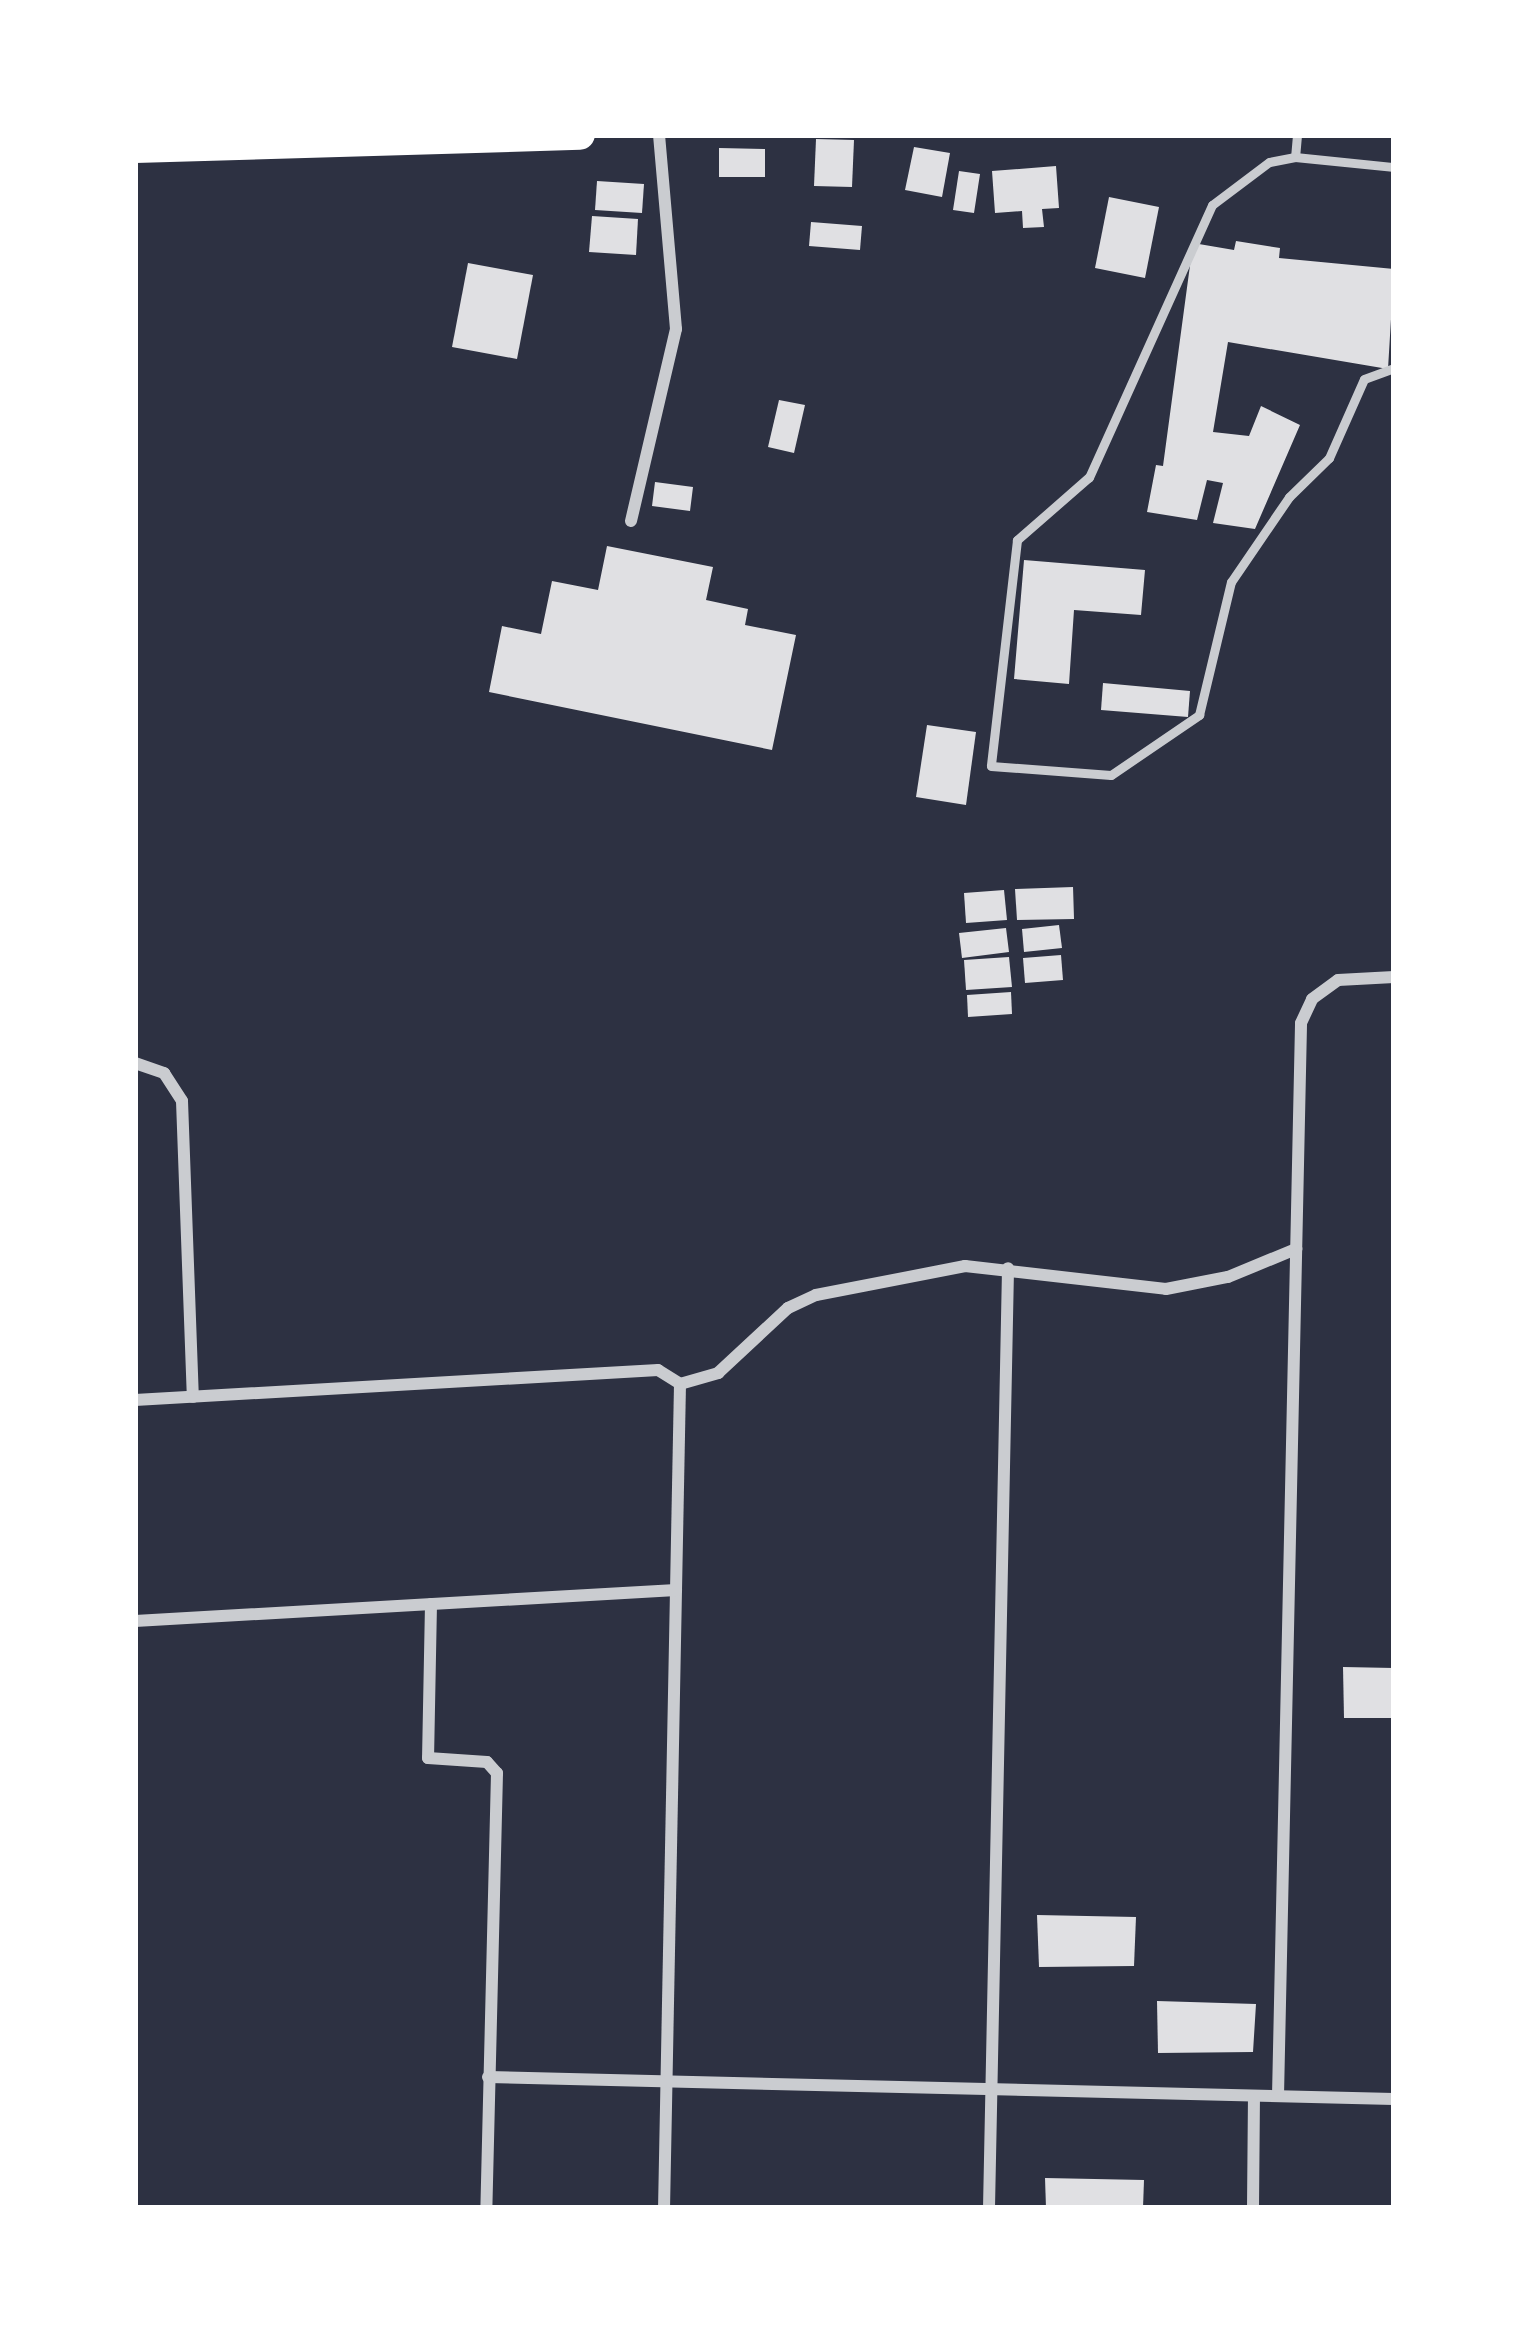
<!DOCTYPE html>
<style>
body{margin:0}
#map{position:relative;width:1529px;height:2343px;overflow:hidden;background:#2d3142;font-family:Inter,sans-serif}
div>[style]{position:absolute}
.building>*{inset:0;background:#e0e0e3}
.service>*{height:9px;margin:-4.5px;padding:0 4.5px;transform-origin:4.5px;border-radius:4.5px;background:#caccd0}
.minor>*{height:12px;margin:-6px;padding:0 6px;transform-origin:6px;border-radius:6px;background:#caccd0}
.primary>*{height:30px;margin:-15px;padding:0 15px;transform-origin:15px;border-radius:15px;background:#fff}
span{translate:-50% -50%;white-space:nowrap;text-align:center;line-height:1.15;-webkit-text-stroke:12px #fff;paint-order:stroke}
.frame{position:absolute;inset:0;border:138px solid #fff;pointer-events:none}
</style>
<div id="map">
<div class="building">
<div style="clip-path:polygon(816px 139px,854px 140px,852px 187px,814px 186px)"></div>
<div style="clip-path:polygon(914px 147px,950px 153px,942px 197px,905px 190px)"></div>
<div style="clip-path:polygon(719px 148px,765px 149px,765px 177px,719px 177px)"></div>
<div style="clip-path:polygon(1056px 166px,1059px 208px,1042px 209px,1044px 227px,1023px 228px,1022px 211px,995px 213px,992px 171px)"></div>
<div style="clip-path:polygon(959px 171px,980px 174px,974px 213px,953px 210px)"></div>
<div style="clip-path:polygon(597px 181px,644px 184px,642px 213px,595px 210px)"></div>
<div style="clip-path:polygon(1109px 197px,1159px 207px,1145px 278px,1095px 268px)"></div>
<div style="clip-path:polygon(592px 216px,638px 219px,636px 255px,589px 252px)"></div>
<div style="clip-path:polygon(811px 222px,862px 226px,860px 250px,809px 246px)"></div>
<div style="clip-path:polygon(1236px 241px,1280px 248px,1279px 258px,1394px 269px,1388px 369px,1228px 342px,1213px 432px,1249px 436px,1261px 406px,1300px 425px,1255px 529px,1213px 523px,1223px 483px,1207px 480px,1197px 520px,1147px 512px,1156px 465px,1163px 466px,1193px 243px,1234px 250px)"></div>
<div style="clip-path:polygon(468px 263px,533px 275px,517px 359px,452px 347px)"></div>
<div style="clip-path:polygon(779px 400px,805px 405px,794px 453px,768px 447px)"></div>
<div style="clip-path:polygon(655px 482px,693px 487px,690px 511px,652px 506px)"></div>
<div style="clip-path:polygon(607px 546px,713px 567px,706px 600px,748px 609px,745px 625px,796px 635px,772px 750px,489px 692px,502px 626px,541px 634px,552px 581px,598px 590px)"></div>
<div style="clip-path:polygon(1024px 560px,1145px 570px,1141px 615px,1074px 610px,1069px 684px,1014px 679px)"></div>
<div style="clip-path:polygon(1103px 683px,1190px 691px,1188px 717px,1101px 710px)"></div>
<div style="clip-path:polygon(927px 725px,976px 732px,966px 805px,916px 797px)"></div>
<div style="clip-path:polygon(1073px 887px,1074px 919px,1017px 920px,1015px 889px)"></div>
<div style="clip-path:polygon(1004px 890px,1007px 920px,966px 923px,964px 893px)"></div>
<div style="clip-path:polygon(1059px 925px,1062px 948px,1024px 952px,1022px 929px)"></div>
<div style="clip-path:polygon(1006px 928px,1009px 952px,962px 958px,959px 933px)"></div>
<div style="clip-path:polygon(1061px 955px,1063px 980px,1025px 983px,1023px 958px)"></div>
<div style="clip-path:polygon(1009px 957px,1012px 987px,966px 990px,964px 960px)"></div>
<div style="clip-path:polygon(1011px 992px,1012px 1014px,968px 1017px,967px 995px)"></div>
<div style="clip-path:polygon(1343px 1667px,1394px 1668px,1394px 1718px,1344px 1718px)"></div>
<div style="clip-path:polygon(1037px 1915px,1136px 1917px,1134px 1966px,1039px 1967px)"></div>
<div style="clip-path:polygon(1157px 2001px,1256px 2004px,1253px 2052px,1158px 2053px)"></div>
<div style="clip-path:polygon(1045px 2178px,1144px 2180px,1143px 2208px,1046px 2208px)"></div>
</div>
<div class="service">
<div style="left:1297px;top:135px;width:22px;rotate:95deg"></div>
<div style="left:1295px;top:157px;width:26px;rotate:169deg"></div>
<div style="left:1269px;top:162px;width:71px;rotate:143deg"></div>
<div style="left:1212px;top:205px;width:299px;rotate:114.3deg"></div>
<div style="left:1089px;top:477px;width:96px;rotate:138.8deg"></div>
<div style="left:1017px;top:540px;width:227px;rotate:96.6deg"></div>
<div style="left:991px;top:766px;width:120px;rotate:4.3deg"></div>
<div style="left:1111px;top:775px;width:107px;rotate:-34.3deg"></div>
<div style="left:1199px;top:715px;width:137px;rotate:-76.5deg"></div>
<div style="left:1231px;top:582px;width:103px;rotate:-55.7deg"></div>
<div style="left:1289px;top:497px;width:56px;rotate:-44.3deg"></div>
<div style="left:1329px;top:458px;width:86px;rotate:-66.1deg"></div>
<div style="left:1364px;top:379px;width:32px;rotate:-20deg"></div>
<div style="left:1295px;top:157px;width:100px;rotate:5.8deg"></div>
</div>
<div class="minor">
<div style="left:631px;top:521px;width:197px;rotate:-76.8deg"></div>
<div style="left:676px;top:329px;width:195px;rotate:-95deg"></div>
<div style="left:135px;top:1063px;width:31px;rotate:19deg"></div>
<div style="left:164px;top:1073px;width:33px;rotate:57deg"></div>
<div style="left:182px;top:1101px;width:296px;rotate:87.9deg"></div>
<div style="left:680px;top:1384px;width:40px;rotate:-16deg"></div>
<div style="left:718px;top:1373px;width:96px;rotate:-42.9deg"></div>
<div style="left:788px;top:1308px;width:31px;rotate:-25deg"></div>
<div style="left:816px;top:1295px;width:152px;rotate:-11deg"></div>
<div style="left:965px;top:1266px;width:202px;rotate:6.5deg"></div>
<div style="left:1166px;top:1289px;width:63px;rotate:-11deg"></div>
<div style="left:1228px;top:1277px;width:74px;rotate:-22.4deg"></div>
<div style="left:135px;top:1400px;width:524px;rotate:-3.28deg"></div>
<div style="left:658px;top:1370px;width:26px;rotate:32deg"></div>
<div style="left:680px;top:1384px;width:824px;rotate:91.11deg"></div>
<div style="left:431px;top:1604px;width:154px;rotate:91.1deg"></div>
<div style="left:428px;top:1758px;width:59px;rotate:3.9deg"></div>
<div style="left:487px;top:1762px;width:15px;rotate:48deg"></div>
<div style="left:497px;top:1773px;width:435px;rotate:91.4deg"></div>
<div style="left:135px;top:1621px;width:542px;rotate:-3.28deg"></div>
<div style="left:488px;top:2077px;width:906px;rotate:1.39deg"></div>
<div style="left:1278px;top:2096px;width:1073px;rotate:-88.77deg"></div>
<div style="left:1301px;top:1023px;width:26px;rotate:-65deg"></div>
<div style="left:1312px;top:999px;width:32px;rotate:-36deg"></div>
<div style="left:1338px;top:980px;width:56px;rotate:-3.1deg"></div>
<div style="left:989px;top:2208px;width:940px;rotate:-88.84deg"></div>
<div style="left:1253px;top:2208px;width:112px;rotate:-89.5deg"></div>
</div>
<div class="primary">
<div style="left:135px;top:148px;width:445px;rotate:-1.7deg"></div>
</div>
<div class="frame"></div>
</div>
